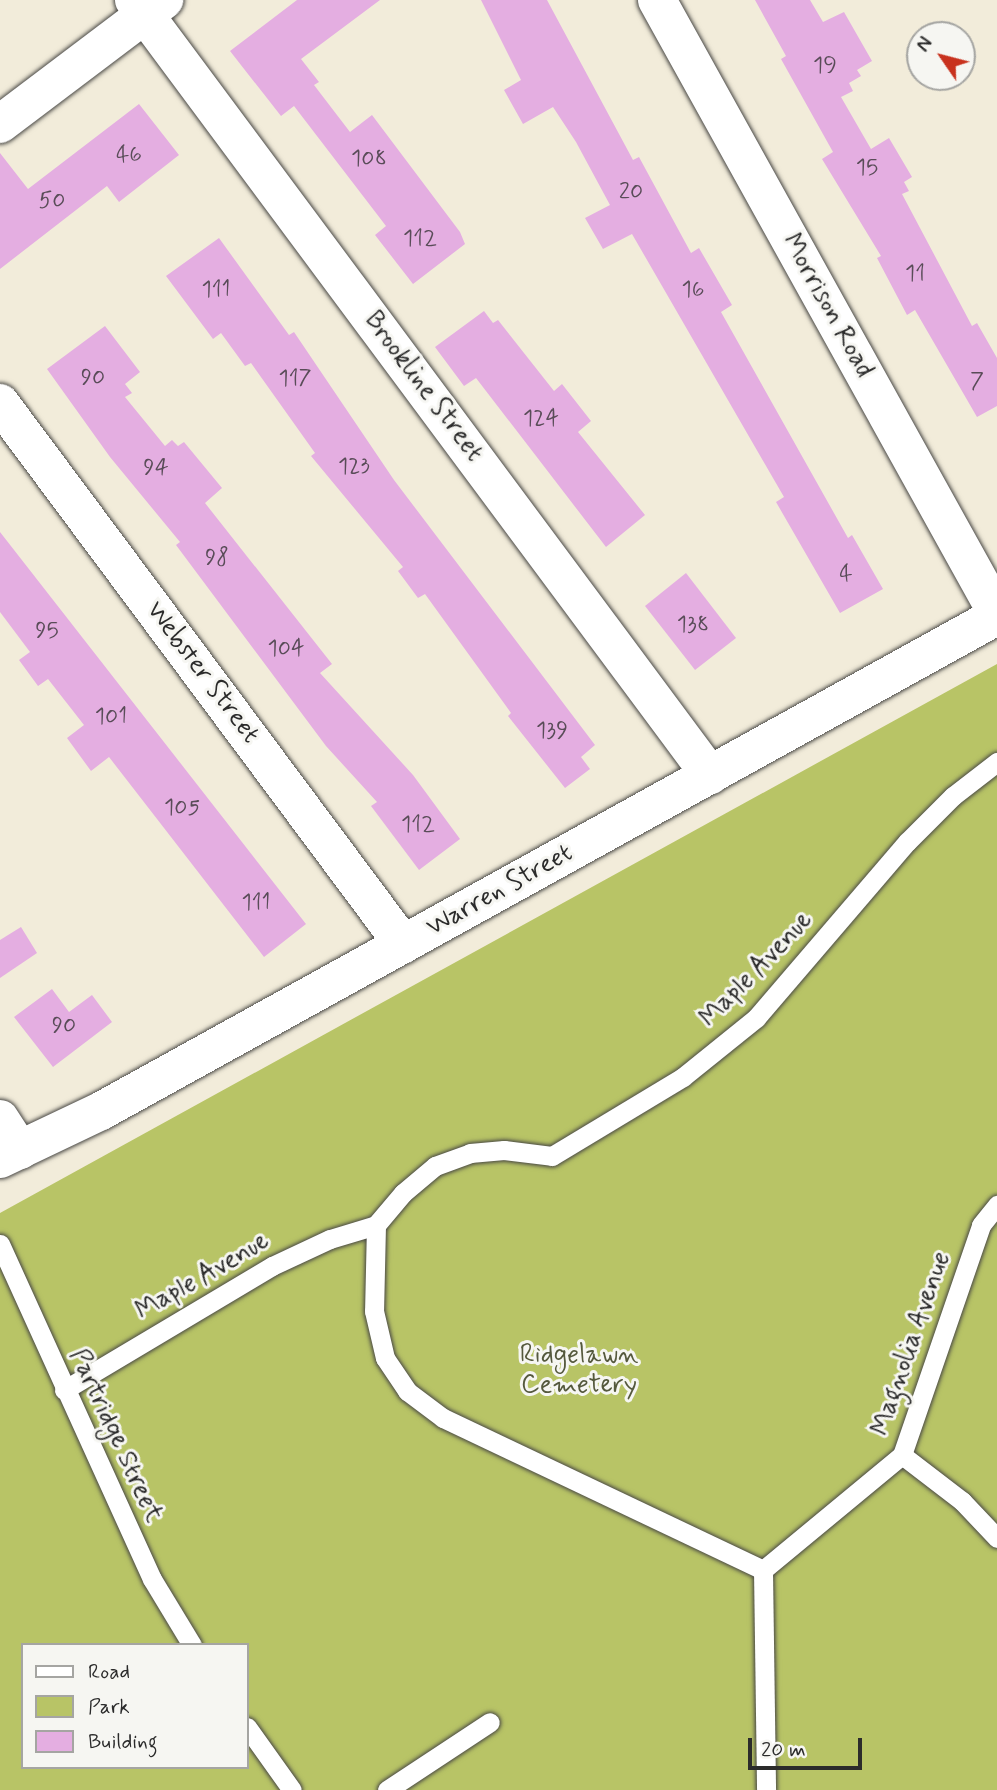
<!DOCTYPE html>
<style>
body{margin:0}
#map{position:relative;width:997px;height:1790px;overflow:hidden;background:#f2ecda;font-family:Mynerve,sans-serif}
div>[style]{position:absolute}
.green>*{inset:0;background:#b8c466}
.building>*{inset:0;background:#e4aee1}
.roads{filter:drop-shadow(0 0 2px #494845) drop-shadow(0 0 2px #494845)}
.lane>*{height:19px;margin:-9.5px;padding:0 9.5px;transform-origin:9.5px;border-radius:9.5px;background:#fff}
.street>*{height:38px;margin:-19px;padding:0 19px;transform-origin:19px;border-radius:19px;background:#fff}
.secondary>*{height:38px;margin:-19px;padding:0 19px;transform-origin:19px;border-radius:19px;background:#fff}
span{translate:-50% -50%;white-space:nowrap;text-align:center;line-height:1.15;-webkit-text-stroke:6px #f6f6f2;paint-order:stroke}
.number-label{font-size:23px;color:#594c58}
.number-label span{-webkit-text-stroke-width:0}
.street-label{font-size:26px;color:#2b2b2b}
.park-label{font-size:26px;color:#55593d}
.legend{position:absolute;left:21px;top:1643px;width:228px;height:126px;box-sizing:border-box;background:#f6f6f2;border:2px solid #a5a5a2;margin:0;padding:9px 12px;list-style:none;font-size:21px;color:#2b2b2b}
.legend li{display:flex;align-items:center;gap:14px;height:35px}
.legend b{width:35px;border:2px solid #a5a5a2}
.north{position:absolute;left:906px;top:21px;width:70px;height:70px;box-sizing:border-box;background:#f6f6f2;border:2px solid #a5a5a2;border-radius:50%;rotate:305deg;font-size:19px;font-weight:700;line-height:28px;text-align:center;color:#2b2b2b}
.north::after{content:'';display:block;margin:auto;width:24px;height:32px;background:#c8321e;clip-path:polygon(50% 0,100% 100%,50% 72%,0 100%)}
.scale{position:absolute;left:748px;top:1738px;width:114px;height:32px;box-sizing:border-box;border:4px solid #2b2b2b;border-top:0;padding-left:9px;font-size:21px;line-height:24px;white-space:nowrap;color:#2b2b2b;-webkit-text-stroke:5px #f6f6f2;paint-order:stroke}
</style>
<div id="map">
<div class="green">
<div style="clip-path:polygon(evenodd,997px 664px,997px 1790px,0 1790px,0 1213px,997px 664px,23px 1645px,247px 1645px,247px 1767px,23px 1767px,23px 1645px)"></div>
</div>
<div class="building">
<div style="clip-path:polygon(297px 0,380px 0,301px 59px,319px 82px,314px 85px,350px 132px,372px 115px,460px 232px,465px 244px,413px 284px,375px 235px,386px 226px,294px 106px,281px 116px,230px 51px)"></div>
<div style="clip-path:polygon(481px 0,547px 0,633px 160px,639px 157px,691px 253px,699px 248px,732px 305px,721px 312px,848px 538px,852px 535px,883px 589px,840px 613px,776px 502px,784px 497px,632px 234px,603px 249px,585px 218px,610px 205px,576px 142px,553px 107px,523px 124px,504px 90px,521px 80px)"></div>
<div style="clip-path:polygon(755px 0,810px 0,823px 22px,844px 12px,872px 61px,857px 70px,861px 76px,849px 83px,853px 91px,841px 97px,871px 149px,889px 138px,912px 177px,904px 182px,909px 191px,902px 194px,972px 326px,977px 323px,997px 358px,997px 406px,977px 417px,915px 310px,907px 315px,877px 258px,881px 256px,822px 159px,833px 152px,781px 59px,786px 56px)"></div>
<div style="clip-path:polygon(139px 104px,179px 155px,119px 202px,107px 186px,0 269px,0 153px,28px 189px)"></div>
<div style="clip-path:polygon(219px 238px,289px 335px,294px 332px,394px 480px,595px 745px,581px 757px,590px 769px,565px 788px,508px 716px,511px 713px,425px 594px,418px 598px,398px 571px,403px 567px,311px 456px,315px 453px,251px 363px,245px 366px,221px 333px,213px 339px,166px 276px)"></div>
<div style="clip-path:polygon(484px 311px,493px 323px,498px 320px,554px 391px,562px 384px,591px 421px,578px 432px,645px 515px,606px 547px,476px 378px,464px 386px,435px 347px)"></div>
<div style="clip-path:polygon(105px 326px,140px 372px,125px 384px,132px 393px,125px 397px,165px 446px,172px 440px,178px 446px,184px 442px,222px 488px,205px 503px,332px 664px,320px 673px,413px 775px,460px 839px,419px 870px,371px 806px,377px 802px,326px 746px,176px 545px,180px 542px,110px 457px,47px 369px)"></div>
<div style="clip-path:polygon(0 532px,306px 924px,264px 957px,109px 757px,91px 771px,67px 738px,84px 725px,48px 679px,38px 686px,19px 660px,30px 652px,0 612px)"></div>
<div style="clip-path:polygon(686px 573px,736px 638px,695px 670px,645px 606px)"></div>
<div style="clip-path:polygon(21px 927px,37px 953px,0 978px,0 940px)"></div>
<div style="clip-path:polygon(52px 989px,69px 1012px,92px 995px,112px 1022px,53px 1067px,14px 1017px)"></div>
</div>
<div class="roads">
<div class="lane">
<div style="left:376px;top:1225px;width:42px;rotate:-49.8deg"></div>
<div style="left:403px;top:1193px;width:42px;rotate:-40.2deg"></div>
<div style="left:435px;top:1166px;width:37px;rotate:-20deg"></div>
<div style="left:470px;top:1153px;width:34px;rotate:-5deg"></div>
<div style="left:504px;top:1150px;width:48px;rotate:7.1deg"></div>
<div style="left:552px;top:1156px;width:153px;rotate:-31.1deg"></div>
<div style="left:683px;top:1077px;width:94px;rotate:-38.9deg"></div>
<div style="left:756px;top:1018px;width:232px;rotate:-49.4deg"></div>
<div style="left:907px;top:842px;width:65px;rotate:-45deg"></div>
<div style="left:953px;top:796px;width:56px;rotate:-37.7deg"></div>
<div style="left:0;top:1244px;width:368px;rotate:65.6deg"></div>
<div style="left:152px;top:1579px;width:77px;rotate:58.8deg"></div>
<div style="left:64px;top:1390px;width:242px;rotate:-30.8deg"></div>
<div style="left:272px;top:1266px;width:64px;rotate:-25deg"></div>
<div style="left:330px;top:1239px;width:48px;rotate:-16.9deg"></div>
<div style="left:376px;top:1225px;width:86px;rotate:91.3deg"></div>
<div style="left:374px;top:1311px;width:48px;rotate:76.8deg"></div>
<div style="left:385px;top:1358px;width:40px;rotate:56deg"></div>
<div style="left:407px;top:1391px;width:45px;rotate:36.9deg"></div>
<div style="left:443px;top:1418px;width:354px;rotate:25.4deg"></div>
<div style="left:902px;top:1455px;width:76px;rotate:37.5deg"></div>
<div style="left:962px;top:1501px;width:51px;rotate:46.6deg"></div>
<div style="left:763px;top:1570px;width:180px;rotate:-39.6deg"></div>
<div style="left:902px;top:1455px;width:243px;rotate:-71deg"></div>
<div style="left:981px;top:1225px;width:26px;rotate:-51deg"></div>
<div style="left:763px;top:1570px;width:220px;rotate:89.2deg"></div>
<div style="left:247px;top:1727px;width:77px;rotate:54.5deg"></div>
<div style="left:387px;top:1790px;width:123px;rotate:-33.4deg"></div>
</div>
<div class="street">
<div style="left:134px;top:0;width:966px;rotate:53.38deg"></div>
<div style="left:657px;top:0;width:701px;rotate:60.99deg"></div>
<div style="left:0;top:124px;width:206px;rotate:-37.1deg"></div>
<div style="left:0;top:403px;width:675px;rotate:53.32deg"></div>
<div style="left:0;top:1119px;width:37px;rotate:57deg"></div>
</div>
<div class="secondary">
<div style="left:0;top:1159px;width:112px;rotate:-25.4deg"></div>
<div style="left:101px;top:1111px;width:1024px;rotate:-28.92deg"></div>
</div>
</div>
<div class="number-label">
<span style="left:825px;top:66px">19</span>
<span style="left:129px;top:155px">46</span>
<span style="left:369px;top:159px">108</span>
<span style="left:867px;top:168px">15</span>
<span style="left:631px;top:192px">20</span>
<span style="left:52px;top:201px">50</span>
<span style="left:420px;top:239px">112</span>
<span style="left:915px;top:274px">11</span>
<span style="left:216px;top:290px">111</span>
<span style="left:693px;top:290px">16</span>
<span style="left:93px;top:378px">90</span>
<span style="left:295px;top:379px">117</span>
<span style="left:977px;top:382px">7</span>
<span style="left:541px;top:419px">124</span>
<span style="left:354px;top:467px">123</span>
<span style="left:156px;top:468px">94</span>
<span style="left:217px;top:558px">98</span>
<span style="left:846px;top:574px">4</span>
<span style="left:693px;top:625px">138</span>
<span style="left:47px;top:631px">95</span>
<span style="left:286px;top:649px">104</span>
<span style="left:111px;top:717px">101</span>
<span style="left:552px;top:731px">139</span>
<span style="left:182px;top:808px">105</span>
<span style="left:418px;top:825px">112</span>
<span style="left:256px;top:903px">111</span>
<span style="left:64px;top:1026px">90</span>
</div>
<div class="street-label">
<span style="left:827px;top:306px;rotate:61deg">Morrison Road</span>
<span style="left:423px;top:387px;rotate:53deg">Brookline Street</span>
<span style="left:202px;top:673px;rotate:53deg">Webster Street</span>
<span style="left:500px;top:891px;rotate:-29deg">Warren Street</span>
<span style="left:757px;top:970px;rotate:-46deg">Maple Avenue</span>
<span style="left:203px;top:1277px;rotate:-30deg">Maple Avenue</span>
<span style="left:912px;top:1344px;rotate:-71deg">Magnolia Avenue</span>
<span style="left:115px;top:1436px;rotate:65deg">Partridge Street</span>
</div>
<div class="park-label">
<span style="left:579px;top:1371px">Ridgelawn<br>Cemetery</span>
</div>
<ul class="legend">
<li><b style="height:9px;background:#fff"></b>Road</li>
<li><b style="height:19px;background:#b8c466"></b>Park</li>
<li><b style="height:19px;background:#e4aee1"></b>Building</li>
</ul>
<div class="north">N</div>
<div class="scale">20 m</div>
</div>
